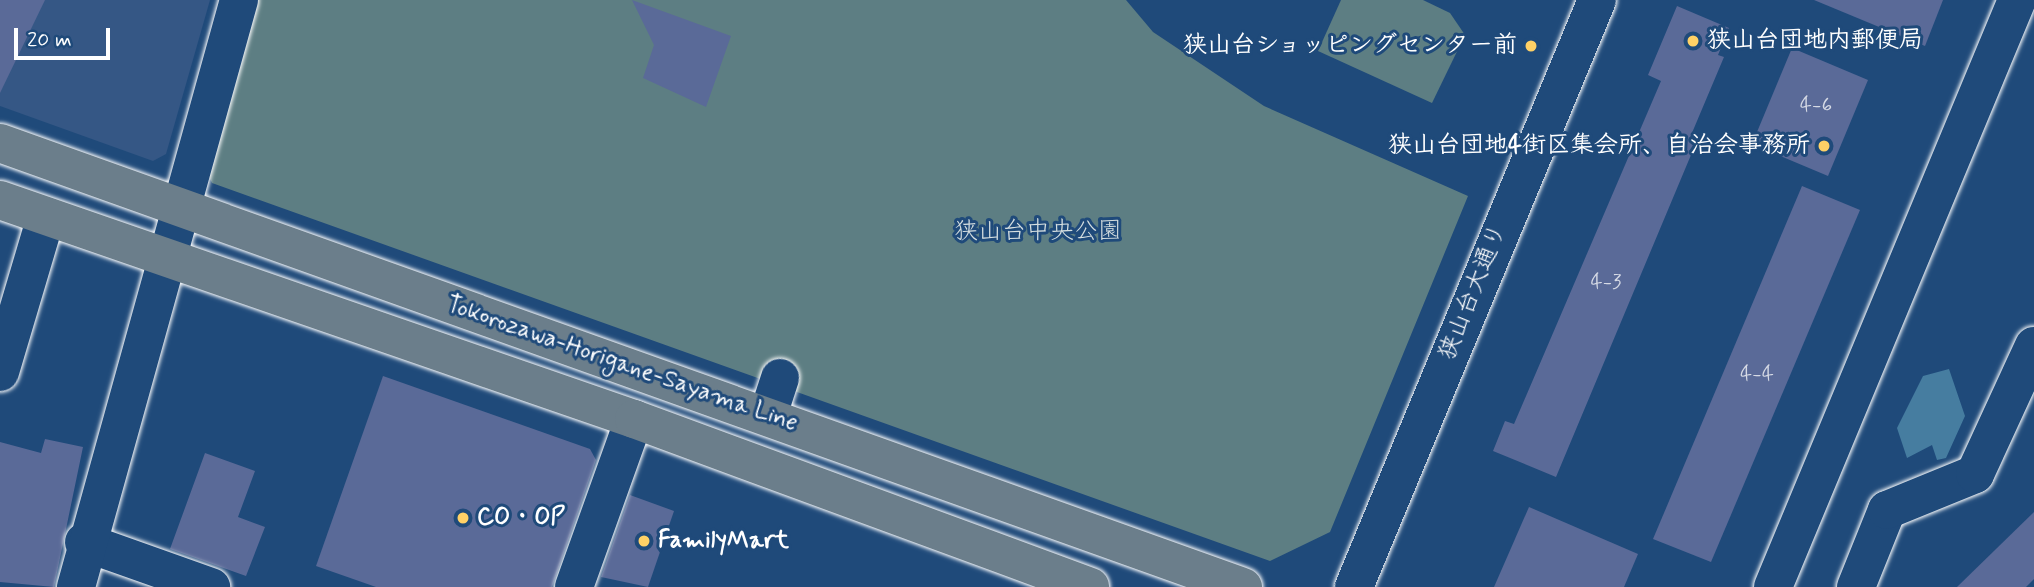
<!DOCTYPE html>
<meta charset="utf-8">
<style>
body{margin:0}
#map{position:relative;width:2034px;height:587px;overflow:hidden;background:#1f4a7a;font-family:Mynerve,"Klee One",sans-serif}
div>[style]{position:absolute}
.built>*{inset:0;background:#355785}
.green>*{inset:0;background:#5d7e83}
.water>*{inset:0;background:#467da0}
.building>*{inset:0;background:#5a6a98}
.roads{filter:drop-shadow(0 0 2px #fff) drop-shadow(0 0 2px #fff)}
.minor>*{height:38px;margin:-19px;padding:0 19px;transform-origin:19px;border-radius:19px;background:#1f4a7a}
.major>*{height:38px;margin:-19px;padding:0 19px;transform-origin:19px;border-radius:19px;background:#6b7e8b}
.dots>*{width:19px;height:19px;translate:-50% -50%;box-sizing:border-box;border:4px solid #1f4a7a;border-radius:50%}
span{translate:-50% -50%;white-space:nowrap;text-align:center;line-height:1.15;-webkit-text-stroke:6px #1f4a7a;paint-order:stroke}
.number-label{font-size:21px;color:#d6dae5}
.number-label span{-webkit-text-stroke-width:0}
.poi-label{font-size:24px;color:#fff;font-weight:700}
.left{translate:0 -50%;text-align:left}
.right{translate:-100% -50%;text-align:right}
.park-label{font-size:24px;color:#d6dfe0}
.street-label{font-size:24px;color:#fff}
.scale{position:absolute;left:14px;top:28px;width:96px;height:32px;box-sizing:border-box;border:4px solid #fff;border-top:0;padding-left:9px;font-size:21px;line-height:24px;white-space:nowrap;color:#fff;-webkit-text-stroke:5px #1f4a7a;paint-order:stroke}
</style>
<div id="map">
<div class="built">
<div style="clip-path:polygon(0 0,210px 0,166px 154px,153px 161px,0 106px)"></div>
</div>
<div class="green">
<div style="clip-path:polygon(254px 0,1126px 0,1153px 32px,1264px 106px,1468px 196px,1330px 532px,1270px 561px,212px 183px,206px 170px)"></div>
<div style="clip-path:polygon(1341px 0,1423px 0,1450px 13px,1465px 35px,1432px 103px,1318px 51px)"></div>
</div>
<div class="water">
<div style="clip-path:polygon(1949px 369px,1965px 416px,1946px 458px,1937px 460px,1932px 445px,1907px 458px,1897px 428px,1923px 376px)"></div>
</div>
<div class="building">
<div style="clip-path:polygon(0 0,45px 0,0 93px)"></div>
<div style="clip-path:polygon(632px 0,731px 36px,706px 107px,643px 78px,654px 45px)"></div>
<div style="clip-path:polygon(1814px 0,1943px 0,1925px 46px)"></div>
<div style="clip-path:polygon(1677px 6px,1729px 28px,1718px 55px,1724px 57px,1689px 140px,1696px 143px,1556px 477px,1493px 451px,1505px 421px,1514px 424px,1661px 81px,1648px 75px)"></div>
<div style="clip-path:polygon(1792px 48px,1868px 80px,1828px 176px,1752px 144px)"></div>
<div style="clip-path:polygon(1802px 186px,1860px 210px,1711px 562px,1653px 539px)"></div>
<div style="clip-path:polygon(383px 376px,590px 449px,596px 460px,552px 587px,376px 587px,316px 566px)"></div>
<div style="clip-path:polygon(45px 439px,83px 447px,54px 587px,0 582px,0 442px,41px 453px)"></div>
<div style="clip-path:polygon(205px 453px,255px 471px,238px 517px,265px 527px,246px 576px,170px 549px)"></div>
<div style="clip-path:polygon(630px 495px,674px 511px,648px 587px,601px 577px)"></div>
<div style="clip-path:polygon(1529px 507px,1638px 554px,1624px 587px,1494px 587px)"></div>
<div style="clip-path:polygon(2034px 512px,2034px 579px,2026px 587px,1957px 587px)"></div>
</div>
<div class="roads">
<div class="minor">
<div style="left:0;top:372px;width:162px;rotate:-73.5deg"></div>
<div style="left:768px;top:415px;width:39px;rotate:-72deg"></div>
<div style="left:84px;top:542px;width:135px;rotate:19.5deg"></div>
<div style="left:76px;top:587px;width:609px;rotate:-74.48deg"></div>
<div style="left:574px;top:587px;width:178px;rotate:-70.3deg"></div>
<div style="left:1354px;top:587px;width:635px;rotate:-67.51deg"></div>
<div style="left:1773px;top:587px;width:636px;rotate:-67.43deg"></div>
<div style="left:1856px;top:587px;width:83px;rotate:-68.1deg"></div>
<div style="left:1887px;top:510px;width:95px;rotate:-22.2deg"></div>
<div style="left:1975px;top:474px;width:141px;rotate:-65.3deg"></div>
</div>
<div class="major">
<div style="left:0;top:143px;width:1320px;rotate:19.66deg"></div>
<div style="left:0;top:200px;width:671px;rotate:19.06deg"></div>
<div style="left:634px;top:419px;width:486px;rotate:20.2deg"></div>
</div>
</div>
<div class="dots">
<div style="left:1693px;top:41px;background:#ffd166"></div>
<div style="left:1531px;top:46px;background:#ffd166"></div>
<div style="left:1824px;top:146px;background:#ffd166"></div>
<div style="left:463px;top:518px;background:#ffd166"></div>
<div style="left:644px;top:541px;background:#ffd166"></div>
</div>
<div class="number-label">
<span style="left:1816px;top:105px">4-6</span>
<span style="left:1606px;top:282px">4-3</span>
<span style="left:1757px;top:374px">4-4</span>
</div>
<div class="poi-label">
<span class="left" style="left:1707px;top:41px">狭山台団地内郵便局</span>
<span class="right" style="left:1517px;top:46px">狭山台ショッピングセンター前</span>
<span class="right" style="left:1810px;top:146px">狭山台団地4街区集会所、自治会事務所</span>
<span class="left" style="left:477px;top:518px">CO・OP</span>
<span class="left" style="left:658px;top:541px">FamilyMart</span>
</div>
<div class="park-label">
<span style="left:1038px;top:232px">狭山台中央公園</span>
</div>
<div class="street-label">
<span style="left:1473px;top:292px;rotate:-68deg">狭山台大通り</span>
<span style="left:622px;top:364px;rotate:19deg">Tokorozawa-Horigane-Sayama Line</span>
</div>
<div class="scale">20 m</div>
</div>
